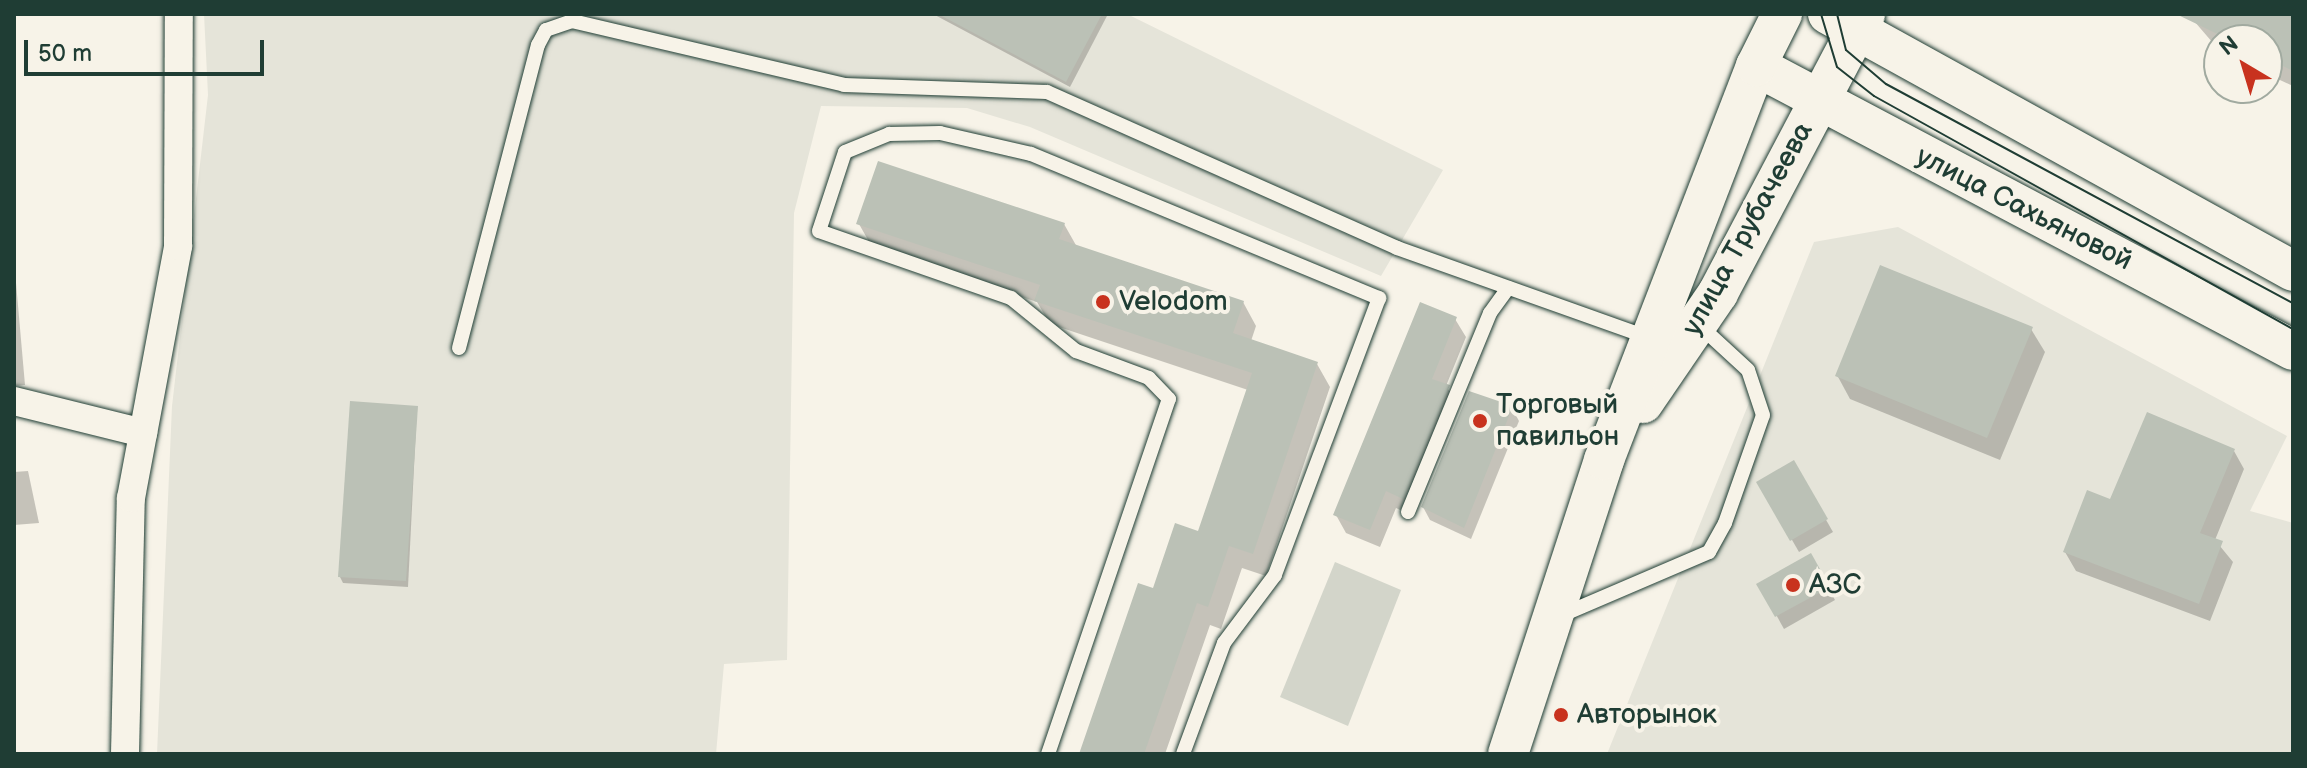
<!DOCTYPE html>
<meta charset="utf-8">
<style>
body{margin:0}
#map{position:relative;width:2307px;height:768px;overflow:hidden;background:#f7f3e8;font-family:"Balsamiq Sans",sans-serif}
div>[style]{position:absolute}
.built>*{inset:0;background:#e5e4d9}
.green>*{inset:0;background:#d3d5ca}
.shadow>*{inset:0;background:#0003}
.building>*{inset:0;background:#bbc1b6}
.roads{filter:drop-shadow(0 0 2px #1f3d34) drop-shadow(0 0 2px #1f3d34)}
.lane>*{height:14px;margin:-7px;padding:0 7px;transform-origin:7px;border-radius:7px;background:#f7f3e8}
.street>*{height:28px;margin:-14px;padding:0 14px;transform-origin:14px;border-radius:14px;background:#f7f3e8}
.secondary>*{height:40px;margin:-20px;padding:0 20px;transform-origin:20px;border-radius:20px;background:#f7f3e8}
.tram>*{height:2px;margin:-1px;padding:0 1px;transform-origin:1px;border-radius:1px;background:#1f3d34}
.dots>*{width:22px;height:22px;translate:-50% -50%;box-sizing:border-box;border:4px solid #f7f3e8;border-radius:50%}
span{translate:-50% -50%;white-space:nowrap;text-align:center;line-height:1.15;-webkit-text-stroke:8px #f7f3e8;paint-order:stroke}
.street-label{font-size:28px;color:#1f3d34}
.poi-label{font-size:28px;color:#1f3d34}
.left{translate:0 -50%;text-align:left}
.frame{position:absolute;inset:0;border:16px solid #1f3d34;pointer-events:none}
.north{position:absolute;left:2203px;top:24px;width:80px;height:80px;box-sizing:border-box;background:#f7f3e8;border:2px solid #a1aaa0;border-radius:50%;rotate:322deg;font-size:22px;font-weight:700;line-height:32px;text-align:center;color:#1f3d34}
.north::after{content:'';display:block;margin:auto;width:28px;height:36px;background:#c8321e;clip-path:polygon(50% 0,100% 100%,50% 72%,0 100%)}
.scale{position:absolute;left:24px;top:40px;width:240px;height:36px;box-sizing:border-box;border:4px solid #1f3d34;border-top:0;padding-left:10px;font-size:24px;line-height:28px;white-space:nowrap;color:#1f3d34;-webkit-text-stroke:6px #f7f3e8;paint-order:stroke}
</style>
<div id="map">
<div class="built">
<div style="clip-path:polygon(204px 14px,1127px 14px,1443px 170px,1381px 276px,1030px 127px,967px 108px,821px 106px,794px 213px,787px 660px,724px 664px,716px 754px,157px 754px,172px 406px,208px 95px)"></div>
<div style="clip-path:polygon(1898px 227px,2287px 436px,2250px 511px,2293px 523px,2293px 754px,1607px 754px,1814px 242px)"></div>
</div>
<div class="green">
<div style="clip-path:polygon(1335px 562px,1401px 590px,1348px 726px,1280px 697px)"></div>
</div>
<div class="shadow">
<div style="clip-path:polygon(933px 14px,1108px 14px,1070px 87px)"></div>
<div style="clip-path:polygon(2188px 14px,2293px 14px,2293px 86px,2267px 74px,2267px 40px,2219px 40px,2219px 50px)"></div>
<div style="clip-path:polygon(859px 224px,1064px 224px,1077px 247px,1243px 302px,1256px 326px,1251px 341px,1317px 364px,1330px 387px,1266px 576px,1242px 568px,1221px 629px,1210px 625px,1165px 754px,1081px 754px,1154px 590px,1199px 534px,1248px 390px,1050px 324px,1037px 302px,872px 247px)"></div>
<div style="clip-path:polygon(14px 260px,25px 385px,14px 386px)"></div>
<div style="clip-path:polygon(1455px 319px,1466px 337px,1446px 386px,1459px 405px,1413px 516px,1396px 508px,1380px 547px,1346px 533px,1336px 515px)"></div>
<div style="clip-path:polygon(2031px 329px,2045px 352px,2000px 460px,1850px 399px,1837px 375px)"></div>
<div style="clip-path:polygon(417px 408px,408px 587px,343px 583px,340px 577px)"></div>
<div style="clip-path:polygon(1512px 408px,1519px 421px,1471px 539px,1430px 520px,1423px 507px)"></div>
<div style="clip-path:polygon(2234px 451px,2244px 469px,2215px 540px,2233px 562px,2210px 621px,2076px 571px,2065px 552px,2111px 501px)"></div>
<div style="clip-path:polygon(1793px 462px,1833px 532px,1799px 552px,1759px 483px)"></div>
<div style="clip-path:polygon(28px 471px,39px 523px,14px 525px,14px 472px)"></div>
<div style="clip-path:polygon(1811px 556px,1835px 600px,1784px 629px,1759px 584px)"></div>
</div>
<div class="building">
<div style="clip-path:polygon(938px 14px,1102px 14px,1066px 82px)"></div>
<div style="clip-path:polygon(2176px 14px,2293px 14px,2293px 71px,2267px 58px,2267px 40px,2230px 40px)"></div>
<div style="clip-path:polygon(878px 161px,1065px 223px,1059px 239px,1244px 301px,1233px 333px,1318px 362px,1253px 554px,1229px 546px,1208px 607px,1197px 603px,1144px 754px,1079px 754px,1138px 583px,1153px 588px,1175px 523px,1198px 531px,1252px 373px,1034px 301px,1040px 285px,856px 224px)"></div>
<div style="clip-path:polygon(1880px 265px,2033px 327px,1987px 438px,1835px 376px)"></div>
<div style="clip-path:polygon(1420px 302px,1457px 317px,1432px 379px,1450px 385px,1403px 499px,1386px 491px,1370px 530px,1333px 515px)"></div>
<div style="clip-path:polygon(1469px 391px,1513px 406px,1464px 528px,1421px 507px)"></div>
<div style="clip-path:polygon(350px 401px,418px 406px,406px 581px,338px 577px)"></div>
<div style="clip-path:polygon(2147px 412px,2235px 449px,2200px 533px,2223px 541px,2199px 604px,2063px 552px,2087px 490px,2110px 499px)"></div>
<div style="clip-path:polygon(1794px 460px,1828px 519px,1790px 541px,1756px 482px)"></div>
<div style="clip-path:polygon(1811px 553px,1830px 587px,1775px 617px,1756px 584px)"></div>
</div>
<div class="roads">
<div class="lane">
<div style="left:459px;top:348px;width:313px;rotate:-75.4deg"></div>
<div style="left:538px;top:45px;width:17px;rotate:-62deg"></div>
<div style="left:546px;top:30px;width:28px;rotate:-19deg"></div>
<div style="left:572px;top:21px;width:279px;rotate:13.2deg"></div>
<div style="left:844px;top:85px;width:203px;rotate:2deg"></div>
<div style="left:1047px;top:92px;width:383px;rotate:24deg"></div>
<div style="left:1397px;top:248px;width:265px;rotate:19.6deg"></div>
<div style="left:1408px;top:512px;width:215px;rotate:-67.6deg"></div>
<div style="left:1490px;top:313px;width:31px;rotate:-54deg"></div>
<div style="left:1562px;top:615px;width:160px;rotate:-23.2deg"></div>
<div style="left:1709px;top:552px;width:33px;rotate:-61deg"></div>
<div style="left:1725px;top:523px;width:114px;rotate:-70.6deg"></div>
<div style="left:1763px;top:415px;width:47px;rotate:-108.4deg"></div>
<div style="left:1748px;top:370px;width:68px;rotate:-137.4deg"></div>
<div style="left:1048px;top:754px;width:375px;rotate:-71.2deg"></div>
<div style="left:1169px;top:399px;width:29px;rotate:-134deg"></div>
<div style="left:1149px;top:378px;width:78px;rotate:-159.7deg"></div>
<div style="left:1076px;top:351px;width:84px;rotate:-140.8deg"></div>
<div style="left:1011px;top:298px;width:203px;rotate:-160.8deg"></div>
<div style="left:819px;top:231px;width:83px;rotate:-71.8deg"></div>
<div style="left:845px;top:152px;width:48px;rotate:-22.2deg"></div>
<div style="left:889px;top:134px;width:51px;rotate:-1.1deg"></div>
<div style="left:940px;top:133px;width:93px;rotate:13deg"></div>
<div style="left:1031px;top:154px;width:377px;rotate:22.5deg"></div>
<div style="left:1379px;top:298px;width:296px;rotate:110.6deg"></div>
<div style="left:1275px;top:575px;width:85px;rotate:126.9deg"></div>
<div style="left:1224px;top:643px;width:118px;rotate:110.3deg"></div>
</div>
<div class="street">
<div style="left:14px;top:401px;width:133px;rotate:13.9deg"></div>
<div style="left:125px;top:754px;width:256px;rotate:-88.7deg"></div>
<div style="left:131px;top:498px;width:256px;rotate:-79.4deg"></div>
<div style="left:178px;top:246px;width:232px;rotate:-89.8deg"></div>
</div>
<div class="secondary">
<div style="left:1828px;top:14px;width:531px;rotate:28.93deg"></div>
<div style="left:1756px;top:66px;width:607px;rotate:27.87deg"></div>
<div style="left:1643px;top:403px;width:133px;rotate:-55.7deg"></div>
<div style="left:1718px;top:293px;width:315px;rotate:-62.2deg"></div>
<div style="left:1508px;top:754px;width:309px;rotate:-71.9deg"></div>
<div style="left:1604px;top:460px;width:422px;rotate:-68.9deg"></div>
<div style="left:1756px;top:66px;width:58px;rotate:-63.4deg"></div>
</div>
</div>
<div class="tram">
<div style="left:1821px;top:14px;width:55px;rotate:73.2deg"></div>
<div style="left:1837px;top:67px;width:47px;rotate:38.1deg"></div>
<div style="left:1874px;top:96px;width:479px;rotate:29.1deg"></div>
<div style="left:1837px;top:14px;width:37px;rotate:76deg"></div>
<div style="left:1846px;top:50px;width:52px;rotate:40.4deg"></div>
<div style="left:1886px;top:84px;width:462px;rotate:28.3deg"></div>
</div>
<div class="dots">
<div style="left:1103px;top:302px;background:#c8321e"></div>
<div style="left:1480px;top:421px;background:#c8321e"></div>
<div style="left:1793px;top:585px;background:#c8321e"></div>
<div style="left:1561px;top:715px;background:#c8321e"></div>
</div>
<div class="street-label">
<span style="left:2024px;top:209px;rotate:27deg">улица Сахьяновой</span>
<span style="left:1748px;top:229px;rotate:-61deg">улица Трубачеева</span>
</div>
<div class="poi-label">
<span class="left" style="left:1119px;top:302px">Velodom</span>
<span class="left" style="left:1496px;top:421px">Торговый<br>павильон</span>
<span class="left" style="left:1809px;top:585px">АЗС</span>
<span class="left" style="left:1577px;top:715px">Авторынок</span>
</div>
<div class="frame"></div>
<div class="north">N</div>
<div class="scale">50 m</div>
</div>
